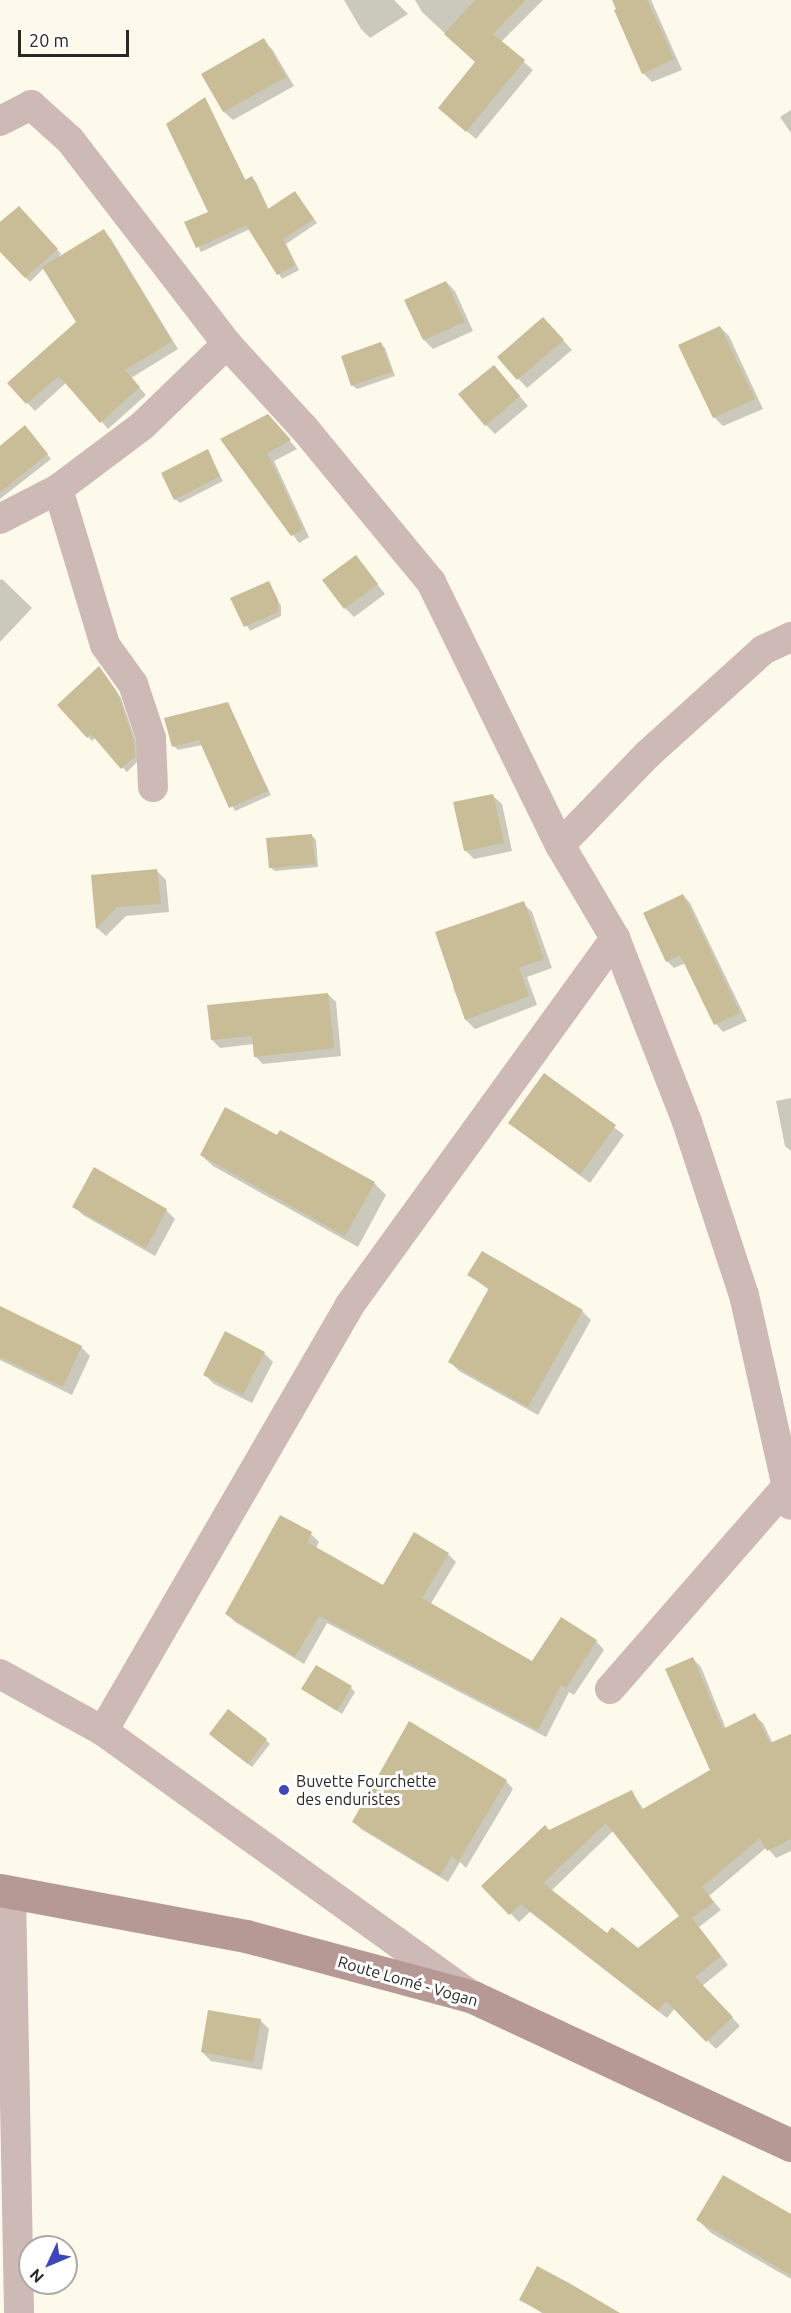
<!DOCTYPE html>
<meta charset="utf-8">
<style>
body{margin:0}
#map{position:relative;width:791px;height:2313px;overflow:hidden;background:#fefaeb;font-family:Ubuntu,sans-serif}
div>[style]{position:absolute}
.shadow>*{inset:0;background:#0003}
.building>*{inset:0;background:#c8bd97}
.street>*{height:30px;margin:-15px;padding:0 15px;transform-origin:15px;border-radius:15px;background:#cdb9b6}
.secondary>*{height:33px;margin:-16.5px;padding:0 16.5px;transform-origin:16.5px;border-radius:16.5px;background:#b69995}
.dots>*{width:16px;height:16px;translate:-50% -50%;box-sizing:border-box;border:3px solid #fff;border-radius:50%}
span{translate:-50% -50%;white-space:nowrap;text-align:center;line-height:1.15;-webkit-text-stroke:6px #fff;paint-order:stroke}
.poi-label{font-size:16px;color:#2a2822}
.left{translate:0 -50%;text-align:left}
.street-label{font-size:16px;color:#2a2822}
.north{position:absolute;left:18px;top:2235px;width:60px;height:60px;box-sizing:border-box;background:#fff;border:2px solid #aaa9a7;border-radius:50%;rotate:226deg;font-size:16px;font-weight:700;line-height:24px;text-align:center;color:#2a2822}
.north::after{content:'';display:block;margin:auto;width:21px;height:27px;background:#3d46ba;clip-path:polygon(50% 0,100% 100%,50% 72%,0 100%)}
.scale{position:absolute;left:18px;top:30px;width:111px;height:27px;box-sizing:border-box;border:3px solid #2a2822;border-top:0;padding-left:8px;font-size:18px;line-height:21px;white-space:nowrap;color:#2a2822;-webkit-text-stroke:4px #fff;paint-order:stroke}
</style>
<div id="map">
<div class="shadow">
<div style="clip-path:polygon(344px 0,394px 0,408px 14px,370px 38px,361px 29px)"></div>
<div style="clip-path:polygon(415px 0,543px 0,501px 42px,533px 70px,476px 139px,440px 108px,477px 63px,422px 12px)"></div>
<div style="clip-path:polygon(615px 0,651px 0,682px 70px,652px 82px,643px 73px)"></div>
<div style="clip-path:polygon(263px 40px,272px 49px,294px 86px,233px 120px,224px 112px,203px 74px)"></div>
<div style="clip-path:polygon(205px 99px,246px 181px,252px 178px,256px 182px,269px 210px,295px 193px,317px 223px,286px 244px,299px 270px,282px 279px,250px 229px,201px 252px,186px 223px,210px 213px)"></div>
<div style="clip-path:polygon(791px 110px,791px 133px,780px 117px)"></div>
<div style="clip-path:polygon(23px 212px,61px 254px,56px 260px,104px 231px,111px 239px,178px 349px,131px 378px,146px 395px,108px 429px,67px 382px,35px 411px,9px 383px,78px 322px,44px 268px,30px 282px,0 250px,0 224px)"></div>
<div style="clip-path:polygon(446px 282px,455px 291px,473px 331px,433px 349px,424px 340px)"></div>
<div style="clip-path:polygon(720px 327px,729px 336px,763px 409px,723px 426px,714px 417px)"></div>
<div style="clip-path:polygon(552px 328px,572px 350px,527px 388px,499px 358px)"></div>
<div style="clip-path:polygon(381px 344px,385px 348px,395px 376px,357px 389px,352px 385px)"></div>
<div style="clip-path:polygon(494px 367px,528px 406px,495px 434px,486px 425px)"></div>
<div style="clip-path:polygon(275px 424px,297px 449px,274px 461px,309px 537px,299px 543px,222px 440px)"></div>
<div style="clip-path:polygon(33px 436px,51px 459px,0 499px,0 454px)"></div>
<div style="clip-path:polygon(207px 451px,223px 481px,180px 503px,175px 499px)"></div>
<div style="clip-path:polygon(356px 557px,385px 594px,354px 617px,345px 608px)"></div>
<div style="clip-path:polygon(2px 579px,32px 608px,0 642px,0 580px)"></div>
<div style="clip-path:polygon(268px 583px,281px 606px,281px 616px,250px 631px,232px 599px)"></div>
<div style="clip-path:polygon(103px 672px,121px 698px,138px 747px,138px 761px,127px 772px,96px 737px,92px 741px,59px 705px)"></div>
<div style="clip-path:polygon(228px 704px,271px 795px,235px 811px,202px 745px,178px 750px,174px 746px)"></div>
<div style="clip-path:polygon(492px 795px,502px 804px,512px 851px,474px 859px,465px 850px)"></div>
<div style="clip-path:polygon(311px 835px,316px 840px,318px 867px,275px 871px,270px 867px)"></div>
<div style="clip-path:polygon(157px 871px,166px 880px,169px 912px,126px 916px,106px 936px,97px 928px,93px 876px)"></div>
<div style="clip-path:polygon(683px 895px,690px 903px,747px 1021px,723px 1032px,716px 1024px,686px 963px,674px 968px,667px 961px)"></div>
<div style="clip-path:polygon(523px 903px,532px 912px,552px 968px,527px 977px,537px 1005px,475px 1029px,466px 1020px,453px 987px)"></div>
<div style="clip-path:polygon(328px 994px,336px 1002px,341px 1056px,263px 1064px,255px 1056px,254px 1044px,220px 1048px,212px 1040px)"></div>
<div style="clip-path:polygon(545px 1075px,624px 1135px,590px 1183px,510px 1123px)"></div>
<div style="clip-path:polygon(791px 1098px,791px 1151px,785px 1146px,776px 1101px)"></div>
<div style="clip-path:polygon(278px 1137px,374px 1183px,386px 1195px,358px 1247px,213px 1166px,201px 1155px)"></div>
<div style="clip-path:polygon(95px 1169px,166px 1210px,175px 1219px,155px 1256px,83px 1215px,74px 1206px)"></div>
<div style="clip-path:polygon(469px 1275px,582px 1311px,591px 1320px,538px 1415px,459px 1371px,450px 1362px,489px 1290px)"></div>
<div style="clip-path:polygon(0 1308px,81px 1347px,90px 1356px,72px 1395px,0 1360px)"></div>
<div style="clip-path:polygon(264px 1353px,273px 1362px,252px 1403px,214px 1384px,205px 1375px)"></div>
<div style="clip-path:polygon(311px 1534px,319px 1542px,316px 1548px,383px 1587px,448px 1554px,456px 1562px,430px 1605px,532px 1663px,596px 1641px,604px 1650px,574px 1695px,569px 1692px,546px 1737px,327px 1623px,304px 1664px,235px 1622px,227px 1614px)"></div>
<div style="clip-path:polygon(evenodd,693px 1659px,701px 1667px,726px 1729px,754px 1715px,763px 1723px,773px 1744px,791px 1735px,791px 1851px,776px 1858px,767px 1847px,709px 1896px,721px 1910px,699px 1927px,728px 1965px,702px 1986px,740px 2026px,716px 2049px,675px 2008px,667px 2018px,530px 1912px,519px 1922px,483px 1886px,549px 1831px,632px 1792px,644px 1810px,712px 1771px,693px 1659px,614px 1830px,681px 1916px,638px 1950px,607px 1935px,551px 1891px,614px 1830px)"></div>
<div style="clip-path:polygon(303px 1688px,351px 1688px,355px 1692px,342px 1714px)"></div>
<div style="clip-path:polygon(215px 1739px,266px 1740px,270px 1744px,252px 1767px)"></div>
<div style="clip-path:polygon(506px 1781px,513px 1789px,466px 1868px,460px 1862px,448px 1882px,361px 1829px,354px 1822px)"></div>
<div style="clip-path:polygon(260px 2020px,269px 2029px,262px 2070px,211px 2061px,202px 2052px)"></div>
<div style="clip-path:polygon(791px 2216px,791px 2279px,711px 2233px,698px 2220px)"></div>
<div style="clip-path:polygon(521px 2300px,559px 2313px,542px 2313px)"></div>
</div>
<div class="building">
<div style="clip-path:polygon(475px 0,526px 0,493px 34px,525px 60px,466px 132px,438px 108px,475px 62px,444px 34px)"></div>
<div style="clip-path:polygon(612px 0,647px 0,674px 59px,642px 74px,614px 10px,616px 9px)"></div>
<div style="clip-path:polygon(264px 38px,286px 77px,223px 112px,201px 74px)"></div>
<div style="clip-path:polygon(205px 97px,245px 180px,252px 176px,268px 209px,295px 191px,314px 219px,283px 239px,295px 265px,277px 275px,246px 225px,196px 248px,184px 222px,208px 212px,166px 124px)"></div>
<div style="clip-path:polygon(19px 206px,58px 249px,25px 278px,0 252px,0 222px)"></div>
<div style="clip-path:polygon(104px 229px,172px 341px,125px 370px,140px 387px,100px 423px,59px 376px,26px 404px,7px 383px,76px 322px,42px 267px)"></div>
<div style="clip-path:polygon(446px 281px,465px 322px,423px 340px,404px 300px)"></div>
<div style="clip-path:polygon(543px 317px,564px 340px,517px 380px,497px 357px)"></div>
<div style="clip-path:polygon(720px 326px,755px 399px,713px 418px,678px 345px)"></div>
<div style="clip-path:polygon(381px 342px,392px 372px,351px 386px,341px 356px)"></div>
<div style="clip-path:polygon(494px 365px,520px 396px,485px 426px,458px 394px)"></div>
<div style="clip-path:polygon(268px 414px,291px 440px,267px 453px,303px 529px,291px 536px,220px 439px)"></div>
<div style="clip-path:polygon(25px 425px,48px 454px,0 492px,0 446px)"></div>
<div style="clip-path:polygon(208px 449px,220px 476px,174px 500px,161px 473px)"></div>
<div style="clip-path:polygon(356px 555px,378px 584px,344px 609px,322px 580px)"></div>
<div style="clip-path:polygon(269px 581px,278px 600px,278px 612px,244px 627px,230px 598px)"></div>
<div style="clip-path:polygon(99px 666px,117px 692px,134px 741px,135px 757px,121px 769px,91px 734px,87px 738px,57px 705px)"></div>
<div style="clip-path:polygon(228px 702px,268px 791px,229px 808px,199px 740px,172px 747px,164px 718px)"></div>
<div style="clip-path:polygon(493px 794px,504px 843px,464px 851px,453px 802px)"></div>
<div style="clip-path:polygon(312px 834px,315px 864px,269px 868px,266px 838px)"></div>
<div style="clip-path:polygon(157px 869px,161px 904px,117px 907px,96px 929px,91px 875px)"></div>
<div style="clip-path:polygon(683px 894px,740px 1013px,714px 1025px,680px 955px,666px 962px,643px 913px)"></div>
<div style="clip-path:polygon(524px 901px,544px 959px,519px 968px,529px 996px,465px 1020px,435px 932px)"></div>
<div style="clip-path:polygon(328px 993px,334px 1048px,254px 1057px,252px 1036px,211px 1040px,207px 1005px)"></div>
<div style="clip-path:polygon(544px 1073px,616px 1125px,580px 1175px,508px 1123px)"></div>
<div style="clip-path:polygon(225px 1107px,277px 1135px,280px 1130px,375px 1182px,345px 1236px,200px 1155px)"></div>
<div style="clip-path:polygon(94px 1167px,167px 1209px,146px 1248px,72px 1207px)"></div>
<div style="clip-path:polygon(482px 1251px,583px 1310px,528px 1407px,448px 1362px,489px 1288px,467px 1275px)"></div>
<div style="clip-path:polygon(0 1306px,82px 1346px,63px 1387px,0 1357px)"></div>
<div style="clip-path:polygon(225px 1331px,265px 1352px,243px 1395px,203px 1375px)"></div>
<div style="clip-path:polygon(280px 1515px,312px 1532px,307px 1542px,383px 1585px,414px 1532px,449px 1553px,422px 1598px,532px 1661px,561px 1617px,597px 1640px,566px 1688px,561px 1685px,538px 1730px,319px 1616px,295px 1657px,225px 1614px)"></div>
<div style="clip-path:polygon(evenodd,693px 1657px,723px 1729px,755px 1713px,770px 1743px,791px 1734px,791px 1839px,767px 1851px,760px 1838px,702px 1887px,714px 1902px,692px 1918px,721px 1956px,695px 1977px,733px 2017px,706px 2042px,666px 2001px,658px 2011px,521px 1904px,509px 1915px,481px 1886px,545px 1825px,549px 1830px,632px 1790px,641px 1810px,710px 1770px,665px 1669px,693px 1657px,606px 1823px,679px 1916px,638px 1948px,612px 1927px,607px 1933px,543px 1883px,606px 1823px)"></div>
<div style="clip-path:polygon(316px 1665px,352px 1686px,337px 1711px,301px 1689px)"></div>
<div style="clip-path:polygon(228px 1709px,267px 1739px,248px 1764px,209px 1734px)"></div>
<div style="clip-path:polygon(409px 1721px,507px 1780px,458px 1862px,452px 1856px,440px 1876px,352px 1822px)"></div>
<div style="clip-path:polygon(208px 2010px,261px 2019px,253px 2062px,201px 2052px)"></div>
<div style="clip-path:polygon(723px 2175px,791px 2214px,791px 2275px,696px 2220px)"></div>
<div style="clip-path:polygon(537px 2266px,569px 2283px,620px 2313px,544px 2313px,519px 2300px)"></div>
</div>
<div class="street">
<div style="left:0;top:121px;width:35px;rotate:-27deg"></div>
<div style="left:31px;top:105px;width:52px;rotate:41.9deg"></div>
<div style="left:70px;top:140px;width:257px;rotate:52.4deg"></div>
<div style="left:227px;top:344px;width:114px;rotate:47.5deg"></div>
<div style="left:304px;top:428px;width:200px;rotate:50.5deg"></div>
<div style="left:431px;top:582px;width:293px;rotate:63.9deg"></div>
<div style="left:560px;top:845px;width:108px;rotate:59.4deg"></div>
<div style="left:615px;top:938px;width:198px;rotate:68.6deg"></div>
<div style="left:687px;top:1122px;width:182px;rotate:71.8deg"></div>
<div style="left:744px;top:1295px;width:215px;rotate:77.4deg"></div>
<div style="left:58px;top:489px;width:163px;rotate:73.2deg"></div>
<div style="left:105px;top:645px;width:48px;rotate:54.3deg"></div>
<div style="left:133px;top:684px;width:57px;rotate:71.6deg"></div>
<div style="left:151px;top:738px;width:49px;rotate:87.7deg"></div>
<div style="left:0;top:519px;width:65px;rotate:-27.3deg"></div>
<div style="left:58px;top:489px;width:105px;rotate:-36.9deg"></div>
<div style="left:142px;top:426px;width:118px;rotate:-44deg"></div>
<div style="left:560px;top:845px;width:127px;rotate:-46deg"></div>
<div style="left:648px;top:754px;width:155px;rotate:-42.1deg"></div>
<div style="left:763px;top:650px;width:31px;rotate:-25deg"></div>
<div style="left:0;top:1674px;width:118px;rotate:29deg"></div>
<div style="left:103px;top:1731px;width:452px;rotate:35.7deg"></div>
<div style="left:610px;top:1689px;width:269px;rotate:-48.9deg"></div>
<div style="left:103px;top:1731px;width:491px;rotate:-59.9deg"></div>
<div style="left:349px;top:1306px;width:454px;rotate:-54.1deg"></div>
<div style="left:11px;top:1893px;width:420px;rotate:88.9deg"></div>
</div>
<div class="secondary">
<div style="left:0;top:1890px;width:250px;rotate:10.6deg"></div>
<div style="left:246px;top:1936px;width:235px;rotate:15deg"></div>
<div style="left:473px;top:1997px;width:351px;rotate:25deg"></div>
</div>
<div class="dots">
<div style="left:284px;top:1790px;background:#3d46ba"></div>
</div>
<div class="poi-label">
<span class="left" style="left:296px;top:1790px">Buvette Fourchette<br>des enduristes</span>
</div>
<div class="street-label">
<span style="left:408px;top:1981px;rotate:16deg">Route Lomé - Vogan</span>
</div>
<div class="north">N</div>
<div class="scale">20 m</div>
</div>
